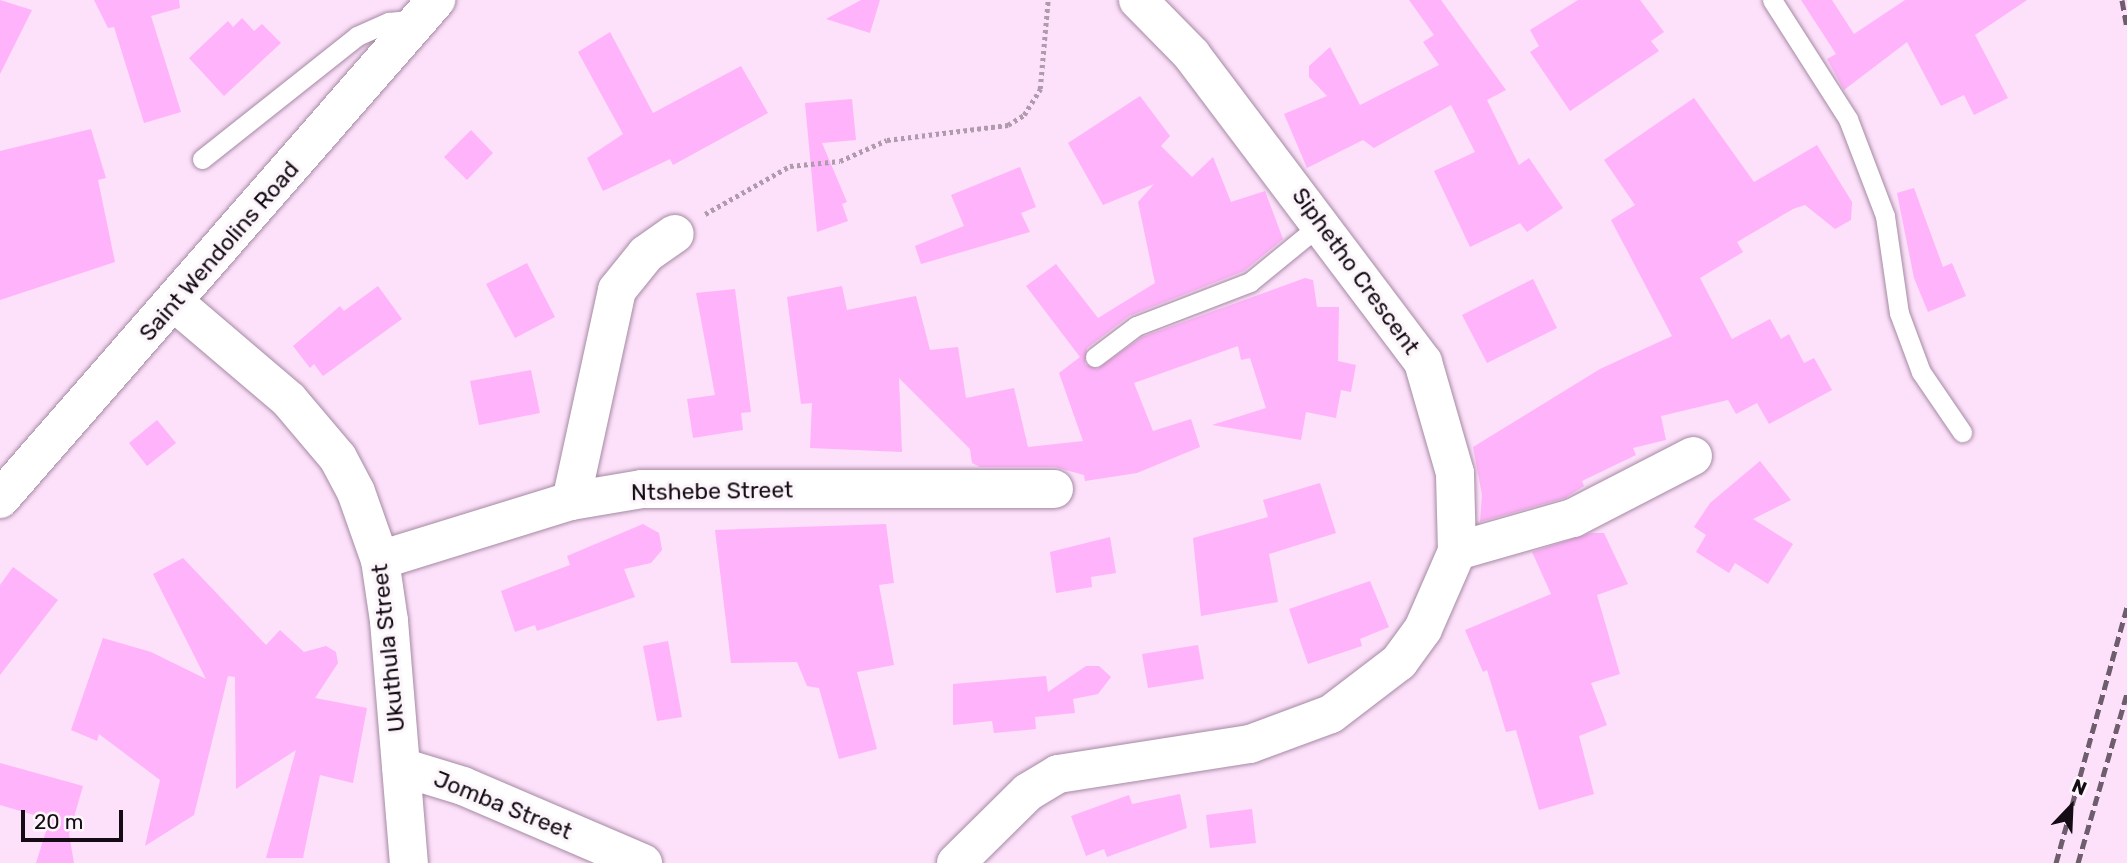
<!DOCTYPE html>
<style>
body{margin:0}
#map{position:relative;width:2127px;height:863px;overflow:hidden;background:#fde0fa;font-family:Rubik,sans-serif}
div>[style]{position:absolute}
.building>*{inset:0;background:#ffb3fa}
.path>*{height:4.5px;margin-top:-2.25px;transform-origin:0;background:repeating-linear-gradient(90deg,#b09aae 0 3.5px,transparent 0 7px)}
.roads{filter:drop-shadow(0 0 2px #a58aa3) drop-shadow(0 0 2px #a58aa3)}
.service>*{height:19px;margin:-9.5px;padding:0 9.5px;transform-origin:9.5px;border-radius:9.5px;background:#fff}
.minor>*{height:38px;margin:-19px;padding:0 19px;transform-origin:19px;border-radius:19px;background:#fff}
.tertiary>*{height:38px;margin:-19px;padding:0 19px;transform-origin:19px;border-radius:19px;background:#fff}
.rail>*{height:5px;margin-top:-2.5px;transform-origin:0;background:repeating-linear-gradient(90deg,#6e5e6d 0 10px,transparent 0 15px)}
span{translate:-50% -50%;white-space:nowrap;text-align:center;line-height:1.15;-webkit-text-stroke:7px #fcf6fb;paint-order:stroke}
.street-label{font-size:23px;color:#140b14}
.north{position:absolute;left:2036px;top:772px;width:70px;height:70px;-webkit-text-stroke:5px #fcf6fb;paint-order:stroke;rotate:23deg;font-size:19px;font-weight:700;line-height:28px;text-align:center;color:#140b14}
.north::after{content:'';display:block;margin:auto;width:24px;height:32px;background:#140b14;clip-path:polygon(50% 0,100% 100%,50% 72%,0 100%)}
.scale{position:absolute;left:21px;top:810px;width:102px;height:32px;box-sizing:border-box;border:4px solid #140b14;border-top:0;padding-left:9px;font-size:21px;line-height:24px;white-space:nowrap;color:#140b14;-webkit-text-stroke:5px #fcf6fb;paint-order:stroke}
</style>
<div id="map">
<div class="building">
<div style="clip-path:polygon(0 0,32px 10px,0 74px)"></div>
<div style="clip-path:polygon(94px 0,179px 0,180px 8px,151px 16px,181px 112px,144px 123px,114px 27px,108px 28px)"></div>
<div style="clip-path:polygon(861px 0,880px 0,870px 33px,826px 19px)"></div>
<div style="clip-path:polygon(1409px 0,1441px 0,1506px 90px,1487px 100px,1519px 165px,1529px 158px,1563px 208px,1527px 232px,1520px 223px,1470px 247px,1434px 171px,1475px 152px,1451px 105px,1374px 148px,1363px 140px,1307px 168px,1284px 114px,1327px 96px,1309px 77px,1309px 66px,1330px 47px,1360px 105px,1439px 65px,1423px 42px,1434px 35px)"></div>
<div style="clip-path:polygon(1578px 0,1640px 0,1664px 32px,1651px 41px,1659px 51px,1570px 111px,1530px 52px,1539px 46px,1530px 30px)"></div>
<div style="clip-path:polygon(1801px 0,1832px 0,1854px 34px,1905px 0,2027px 0,1975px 35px,2008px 98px,1974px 115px,1964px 95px,1941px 106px,1907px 42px,1844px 90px,1827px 59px,1836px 54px)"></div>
<div style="clip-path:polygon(242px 18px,254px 31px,262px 24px,281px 43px,224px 96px,189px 58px,228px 21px,233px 27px)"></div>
<div style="clip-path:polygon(610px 32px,653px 113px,741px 66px,768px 113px,673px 165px,670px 159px,603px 191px,587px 158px,623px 134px,578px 52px)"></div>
<div style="clip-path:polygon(1140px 96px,1170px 136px,1161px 146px,1192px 177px,1213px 157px,1231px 202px,1265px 191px,1283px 239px,1244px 271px,1129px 316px,1087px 348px,1085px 364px,1097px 369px,1142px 337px,1305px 278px,1313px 280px,1317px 307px,1339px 307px,1338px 361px,1356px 365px,1351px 392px,1341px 390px,1336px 418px,1306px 412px,1301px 440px,1212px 425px,1266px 408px,1250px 358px,1241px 360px,1238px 346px,1134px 383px,1153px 431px,1191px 419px,1200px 447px,1137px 473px,1085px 481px,1084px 475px,1055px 467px,980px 467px,972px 463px,970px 449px,899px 378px,902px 452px,810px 448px,812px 403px,801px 404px,787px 297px,842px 286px,847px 310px,916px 296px,930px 350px,958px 347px,966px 398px,1014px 388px,1028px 447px,1083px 441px,1059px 373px,1080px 357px,1026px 286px,1056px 264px,1098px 318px,1155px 283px,1138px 202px,1154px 184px,1103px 205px,1068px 143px)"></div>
<div style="clip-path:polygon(1694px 98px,1754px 182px,1817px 145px,1852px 202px,1851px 220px,1835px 229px,1805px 205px,1793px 209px,1737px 242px,1743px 252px,1700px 278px,1732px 339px,1770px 319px,1781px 339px,1789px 334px,1804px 363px,1814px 358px,1832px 390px,1769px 424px,1757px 403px,1736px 414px,1728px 400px,1661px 416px,1666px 440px,1633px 448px,1636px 455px,1582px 481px,1584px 486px,1565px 498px,1480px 522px,1482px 495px,1473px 447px,1600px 369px,1672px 336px,1611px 220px,1635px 205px,1604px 160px)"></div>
<div style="clip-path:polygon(852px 99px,856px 140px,822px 143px,847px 202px,842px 204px,848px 221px,817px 232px,805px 103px)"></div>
<div style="clip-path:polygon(91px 129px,106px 178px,98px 180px,115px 262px,0 300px,0 151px)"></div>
<div style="clip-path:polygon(471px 130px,493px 153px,467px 180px,444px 157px)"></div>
<div style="clip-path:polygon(1020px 167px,1036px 207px,1021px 213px,1030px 232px,921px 264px,915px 246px,964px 226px,951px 195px)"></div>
<div style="clip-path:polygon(1914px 188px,1943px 267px,1952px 263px,1966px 296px,1928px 312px,1914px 278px,1897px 193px)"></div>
<div style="clip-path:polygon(527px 263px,555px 317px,515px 338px,486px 284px)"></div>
<div style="clip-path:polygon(1533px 279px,1557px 328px,1487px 363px,1462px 315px)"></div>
<div style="clip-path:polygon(378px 286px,402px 319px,323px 376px,314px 364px,310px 368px,293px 346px,340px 306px,344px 311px)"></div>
<div style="clip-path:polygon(735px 289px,751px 412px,741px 413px,743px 430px,693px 438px,687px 399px,715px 395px,696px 293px)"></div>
<div style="clip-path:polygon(531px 370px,540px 413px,479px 425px,470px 381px)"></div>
<div style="clip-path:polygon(157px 420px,176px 443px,147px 466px,129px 443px)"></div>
<div style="clip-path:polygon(1760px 461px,1791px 500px,1753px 519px,1793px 544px,1768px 584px,1735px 563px,1729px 573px,1696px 552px,1706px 535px,1694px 527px,1710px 503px)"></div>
<div style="clip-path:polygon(1320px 483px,1336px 533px,1269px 554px,1278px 602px,1201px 616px,1193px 538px,1268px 517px,1263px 500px)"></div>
<div style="clip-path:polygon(643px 524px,659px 533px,662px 550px,651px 563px,624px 569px,635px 597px,537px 631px,535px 625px,515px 632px,501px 591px,570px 565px,567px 556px)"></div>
<div style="clip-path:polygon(886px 524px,894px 583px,879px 585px,894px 665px,857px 672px,877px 749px,839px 759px,819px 688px,807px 686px,797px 662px,731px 663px,715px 530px)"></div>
<div style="clip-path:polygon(1591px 533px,1604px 533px,1628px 584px,1597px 595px,1620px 674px,1591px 683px,1607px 725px,1579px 736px,1594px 794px,1539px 810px,1516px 730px,1506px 732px,1487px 670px,1483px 672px,1465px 630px,1551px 594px,1532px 552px)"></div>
<div style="clip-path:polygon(1110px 537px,1116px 573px,1091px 577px,1092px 587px,1056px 593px,1050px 552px)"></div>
<div style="clip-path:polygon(183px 558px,266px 645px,280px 630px,304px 652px,326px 646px,336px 652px,338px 663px,315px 698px,367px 708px,353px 783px,320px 775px,303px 858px,266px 858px,296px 750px,236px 789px,235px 677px,228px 676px,194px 815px,145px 846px,160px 780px,99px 734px,97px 741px,71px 730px,103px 638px,151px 652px,206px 679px,153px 574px)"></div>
<div style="clip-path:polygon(13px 567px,58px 600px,0 675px,0 585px)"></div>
<div style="clip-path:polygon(1370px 581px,1389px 627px,1360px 639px,1362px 646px,1308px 664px,1289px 609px)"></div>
<div style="clip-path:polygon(668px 641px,682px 717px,657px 721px,643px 646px)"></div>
<div style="clip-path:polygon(1198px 645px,1204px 679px,1148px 688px,1142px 654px)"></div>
<div style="clip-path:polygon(1086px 666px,1099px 666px,1111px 677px,1098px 694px,1073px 699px,1075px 713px,1035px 717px,1036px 729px,994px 733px,992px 721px,953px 725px,953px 684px,1046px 676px,1048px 692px)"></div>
<div style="clip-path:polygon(0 763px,83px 786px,69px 834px,74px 863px,36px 863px,47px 828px,38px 826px,41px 817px,0 805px)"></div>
<div style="clip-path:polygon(1180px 794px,1187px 828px,1107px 857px,1104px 849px,1086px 856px,1071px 816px,1129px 795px,1132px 804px)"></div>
<div style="clip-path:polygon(1252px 809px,1256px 843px,1210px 848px,1206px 815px)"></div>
</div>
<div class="path">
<div style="left:705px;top:214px;width:98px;rotate:-29.5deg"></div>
<div style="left:790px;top:166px;width:50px;rotate:-5.7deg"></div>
<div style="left:840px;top:161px;width:51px;rotate:-24.1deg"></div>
<div style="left:887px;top:140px;width:122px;rotate:-7.1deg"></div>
<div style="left:1008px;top:125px;width:19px;rotate:-32deg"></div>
<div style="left:1024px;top:115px;width:31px;rotate:-58deg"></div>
<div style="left:1040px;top:89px;width:89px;rotate:-84.9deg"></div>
</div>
<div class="roads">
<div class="service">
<div style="left:1772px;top:0;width:141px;rotate:57.4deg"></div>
<div style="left:1848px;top:119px;width:104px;rotate:69.1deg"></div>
<div style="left:1885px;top:216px;width:98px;rotate:81.8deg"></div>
<div style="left:1899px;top:313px;width:63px;rotate:69.6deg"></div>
<div style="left:1921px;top:372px;width:73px;rotate:55.7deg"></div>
<div style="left:202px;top:159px;width:198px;rotate:-38.4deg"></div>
<div style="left:357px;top:36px;width:35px;rotate:-24deg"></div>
<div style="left:389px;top:22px;width:27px;rotate:-6deg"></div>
<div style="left:1095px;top:357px;width:51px;rotate:-37.1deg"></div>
<div style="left:1136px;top:326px;width:122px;rotate:-21.1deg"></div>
<div style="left:1250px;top:282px;width:93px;rotate:-39.3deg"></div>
</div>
<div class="minor">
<div style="left:174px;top:302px;width:151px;rotate:40.4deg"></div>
<div style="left:289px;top:400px;width:76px;rotate:49.8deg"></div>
<div style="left:338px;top:458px;width:38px;rotate:62deg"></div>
<div style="left:356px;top:492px;width:72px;rotate:70.6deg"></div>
<div style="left:380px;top:560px;width:62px;rotate:81.6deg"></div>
<div style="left:389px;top:621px;width:243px;rotate:85.3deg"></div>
<div style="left:571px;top:501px;width:216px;rotate:-77.7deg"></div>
<div style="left:617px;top:290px;width:46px;rotate:-51.1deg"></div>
<div style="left:646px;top:254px;width:35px;rotate:-35deg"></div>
<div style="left:1457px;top:551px;width:121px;rotate:-15.9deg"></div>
<div style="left:1573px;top:518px;width:135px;rotate:-27.3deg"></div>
<div style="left:380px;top:560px;width:200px;rotate:-17.2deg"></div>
<div style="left:571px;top:501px;width:72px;rotate:-9.6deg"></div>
<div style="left:642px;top:489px;width:412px"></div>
<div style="left:401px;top:767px;width:65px;rotate:17deg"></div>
<div style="left:463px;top:786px;width:196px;rotate:23.2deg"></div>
<div style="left:956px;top:863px;width:101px;rotate:-44.6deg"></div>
<div style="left:1028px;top:792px;width:35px;rotate:-31deg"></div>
<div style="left:1058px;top:774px;width:194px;rotate:-8.9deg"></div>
<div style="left:1250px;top:744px;width:86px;rotate:-20.3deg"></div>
<div style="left:1331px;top:714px;width:86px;rotate:-37.4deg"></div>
<div style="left:1399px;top:662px;width:41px;rotate:-54deg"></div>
<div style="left:1423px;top:629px;width:85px;rotate:-66.4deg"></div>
<div style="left:1457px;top:551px;width:78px;rotate:-91.5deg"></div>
<div style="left:1455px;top:473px;width:116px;rotate:-106.1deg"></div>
<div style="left:1423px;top:362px;width:384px;rotate:-127deg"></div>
<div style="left:1192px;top:55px;width:77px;rotate:-134.5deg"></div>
</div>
<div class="tertiary">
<div style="left:0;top:499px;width:663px;rotate:-48.85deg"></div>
</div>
</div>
<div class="rail">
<div style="left:2122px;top:0;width:27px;rotate:80deg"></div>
<div style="left:2056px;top:863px;width:266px;rotate:-74.5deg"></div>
<div style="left:2078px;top:863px;width:177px;rotate:-73.9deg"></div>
</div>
<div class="street-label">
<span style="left:219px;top:251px;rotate:-49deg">Saint Wendolins Road</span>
<span style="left:1356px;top:271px;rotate:54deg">Siphetho Crescent</span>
<span style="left:712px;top:491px;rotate:-1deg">Ntshebe Street</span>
<span style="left:388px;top:648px;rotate:-96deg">Ukuthula Street</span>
<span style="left:503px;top:805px;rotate:22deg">Jomba Street</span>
</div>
<div class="north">N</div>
<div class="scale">20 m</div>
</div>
